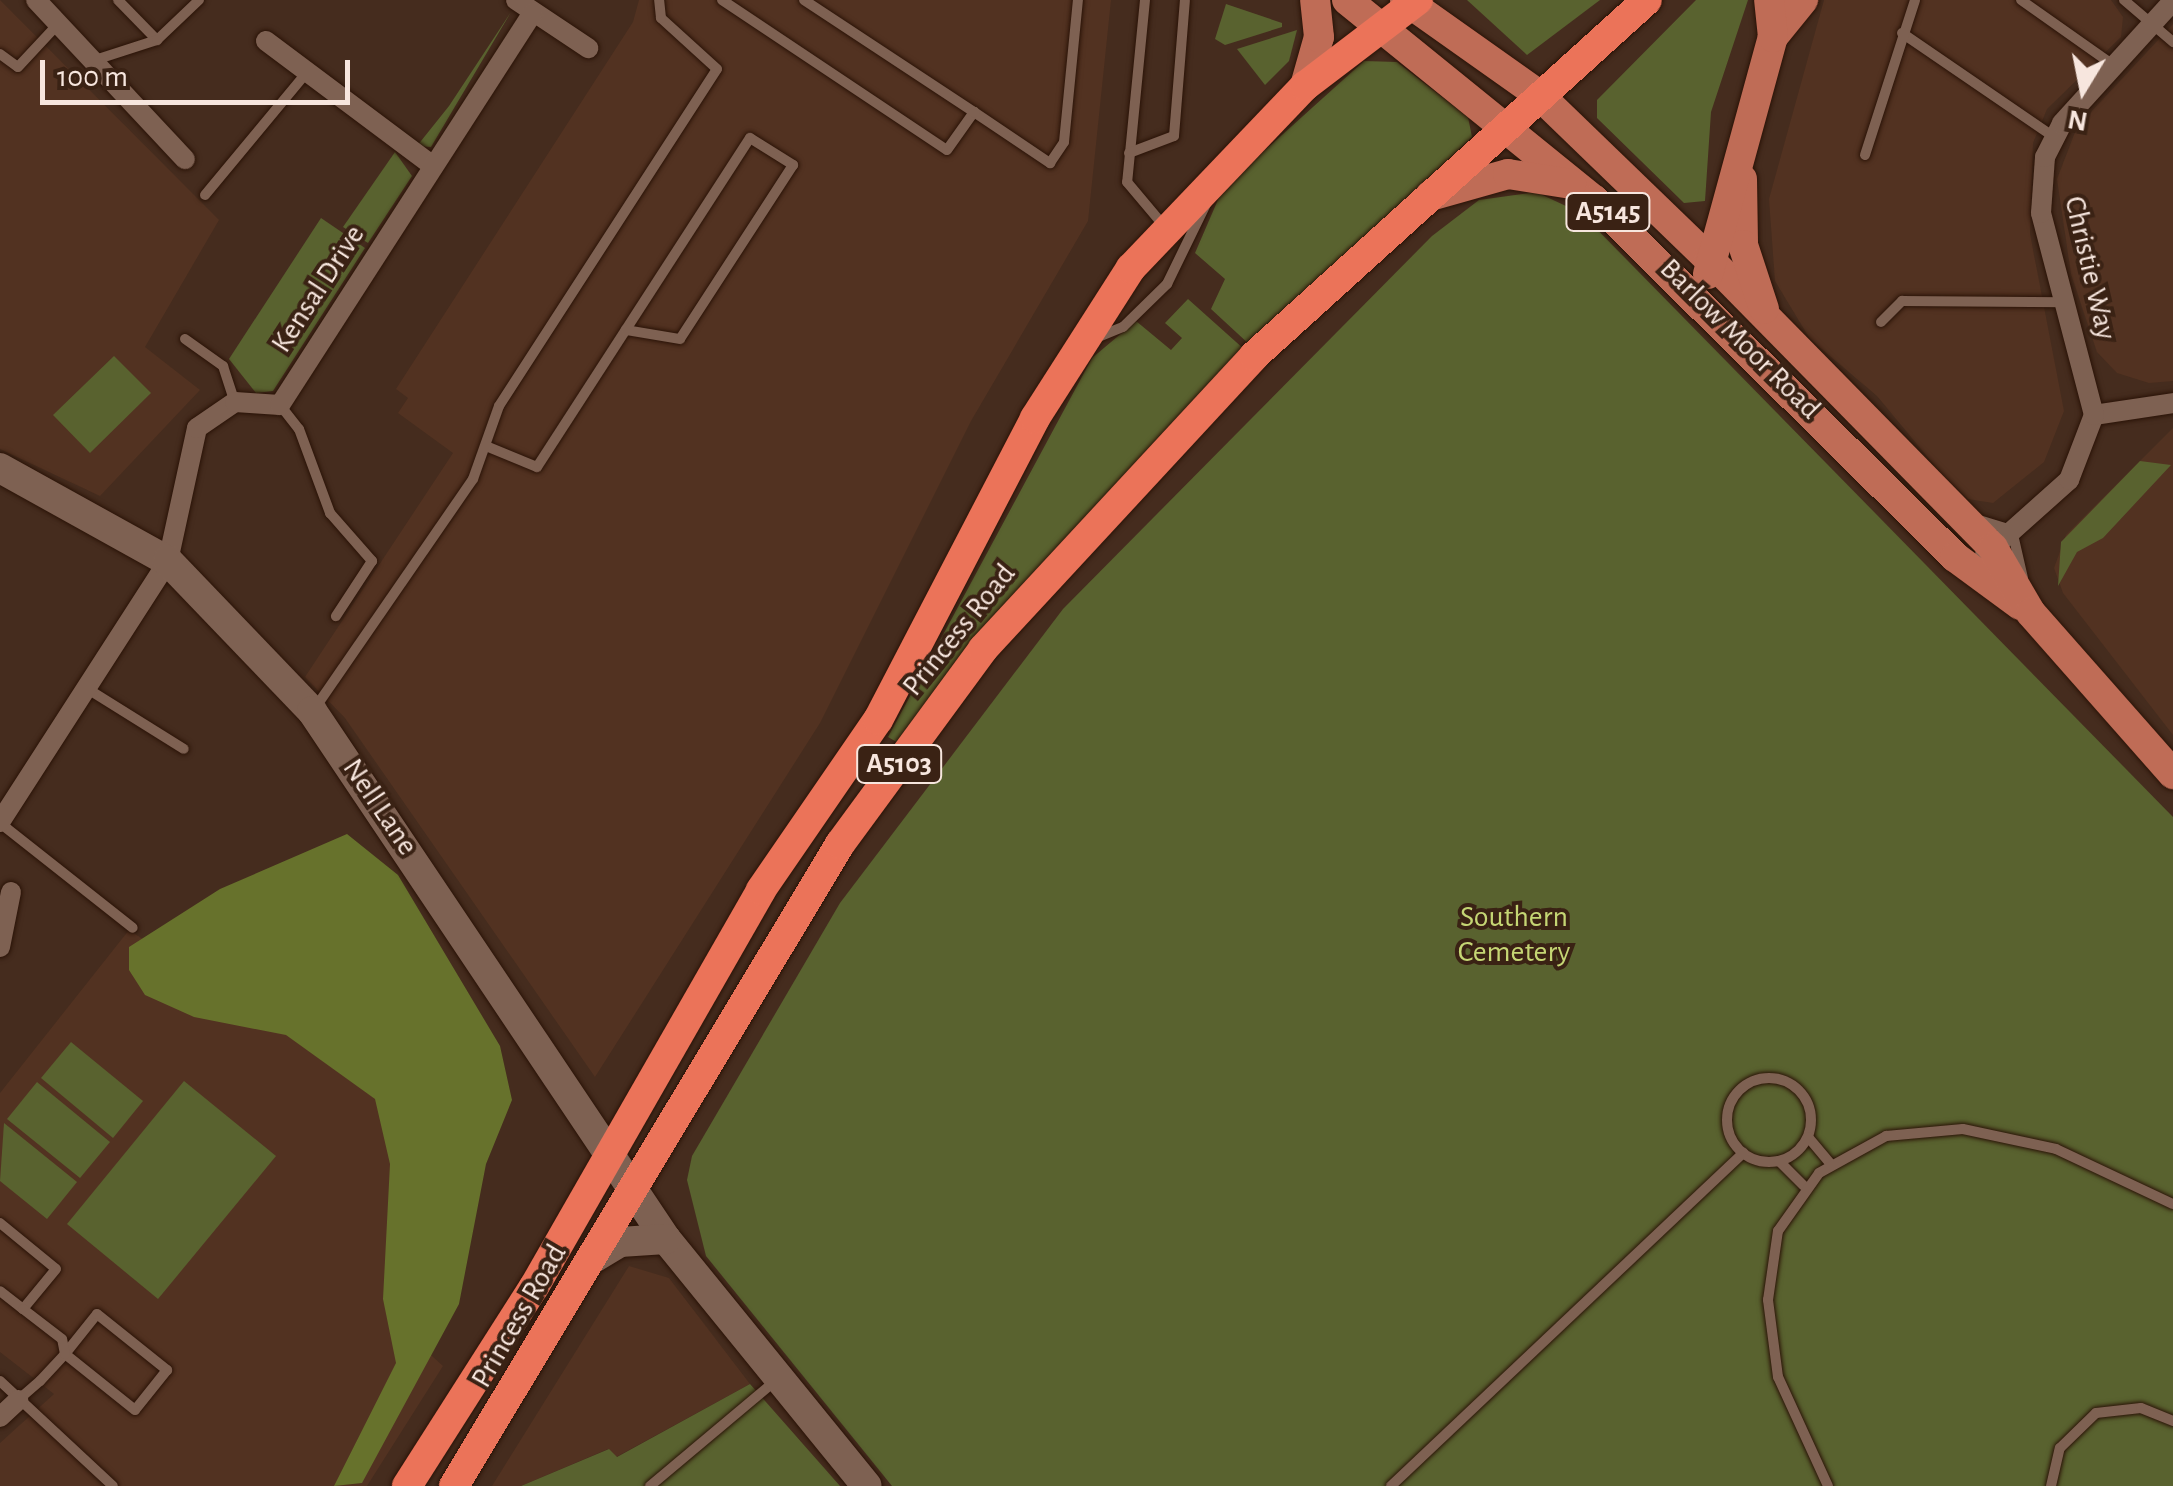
<!DOCTYPE html>
<style>
body{margin:0}
#map{position:relative;width:2173px;height:1486px;overflow:hidden;background:#452c1e;font-family:"Alegreya Sans",sans-serif}
div>[style]{position:absolute}
.built>*{inset:0;background:#523221}
.green>*{inset:0;background:#59622f}
.forest>*{inset:0;background:#67722c}
.roads{filter:drop-shadow(0 0 2px #2a1307) drop-shadow(0 0 2px #2a1307)}
.lane>*{height:10px;margin:-5px;padding:0 5px;transform-origin:5px;border-radius:5px;background:#7e6152}
.lane>.ring{margin:-5px;padding:0;box-sizing:content-box;background:none;border:10px solid #7e6152;border-radius:50%}
.street>*{height:20px;margin:-10px;padding:0 10px;transform-origin:10px;border-radius:10px;background:#7e6152}
.secondary>*{height:30px;margin:-15px;padding:0 15px;transform-origin:15px;border-radius:15px;background:#7e6152}
.primary>*{height:30px;margin:-15px;padding:0 15px;transform-origin:15px;border-radius:15px;background:#bf6c56}
.highway>*{height:30px;margin:-15px;padding:0 15px;transform-origin:15px;border-radius:15px;background:#eb7359}
span{translate:-50% -50%;white-space:nowrap;text-align:center;line-height:1.15;-webkit-text-stroke:8px #3a2214;paint-order:stroke}
.shield-label span{padding:2px 8px;background:#3a2214;border:2px solid;border-radius:8px;-webkit-text-stroke-width:0}
.shield-label{font-size:28px;color:#f7e6de;font-weight:700}
.street-label{font-size:30px;color:#f7e6de}
.park-label{font-size:30px;color:#c5d674}
.north{position:absolute;left:2033px;top:40px;width:100px;height:100px;-webkit-text-stroke:8px #3a2214;paint-order:stroke;rotate:190deg;font-size:28px;font-weight:700;line-height:40px;text-align:center;color:#f7e6de}
.north::after{content:'';display:block;margin:auto;width:35px;height:45px;background:#f7e6de;clip-path:polygon(50% 0,100% 100%,50% 72%,0 100%)}
.scale{position:absolute;left:40px;top:60px;width:310px;height:45px;box-sizing:border-box;border:5px solid #f7e6de;border-top:0;padding-left:12px;font-size:30px;line-height:35px;white-space:nowrap;color:#f7e6de;-webkit-text-stroke:8px #3a2214;paint-order:stroke}
</style>
<div id="map">
<div class="built">
<div style="clip-path:polygon(0 0,219px 220px,145px 347px,200px 390px,100px 496px,0 449px)"></div>
<div style="clip-path:polygon(639px 0,1111px 0,1088px 221px,971px 421px,820px 723px,595px 1077px,345px 718px,305px 677px,453px 453px,398px 413px,408px 398px,396px 389px,633px 22px)"></div>
<div style="clip-path:polygon(1824px 0,2111px 0,2123px 17px,2121px 37px,2047px 109px,2033px 143px,2030px 234px,2064px 411px,2044px 462px,1993px 503px,1968px 499px,1945px 478px,1877px 396px,1810px 339px,1775px 281px,1769px 199px)"></div>
<div style="clip-path:polygon(2173px 24px,2173px 381px,2149px 383px,2117px 373px,2097px 352px,2071px 274px,2057px 179px,2077px 127px)"></div>
<div style="clip-path:polygon(2173px 428px,2173px 735px,2063px 593px,2054px 568px,2066px 535px)"></div>
<div style="clip-path:polygon(129px 930px,377px 1093px,389px 1122px,400px 1327px,443px 1366px,367px 1486px,0 1486px,0 1443px,54px 1394px,0 1352px,0 1093px)"></div>
<div style="clip-path:polygon(629px 1266px,669px 1278px,750px 1384px,616px 1457px,608px 1449px,521px 1486px,492px 1486px)"></div>
</div>
<div class="green">
<div style="clip-path:polygon(1467px 0,1600px 0,1527px 55px)"></div>
<div style="clip-path:polygon(1696px 0,1748px 0,1711px 112px,1705px 201px,1684px 203px,1597px 118px,1597px 100px)"></div>
<div style="clip-path:polygon(1226px 4px,1282px 23px,1282px 27px,1225px 45px,1215px 39px)"></div>
<div style="clip-path:polygon(511px 12px,431px 147px,417px 146px,449px 106px)"></div>
<div style="clip-path:polygon(1297px 30px,1289px 61px,1265px 85px,1237px 49px)"></div>
<div style="clip-path:polygon(1364px 61px,1397px 62px,1468px 117px,1472px 137px,1250px 345px,1211px 309px,1225px 279px,1195px 253px,1223px 188px)"></div>
<div style="clip-path:polygon(395px 152px,412px 176px,368px 243px,343px 227px)"></div>
<div style="clip-path:polygon(1536px 192px,1581px 213px,2173px 817px,2173px 1486px,892px 1486px,706px 1256px,687px 1180px,692px 1156px,840px 903px,1063px 609px,1432px 236px,1479px 200px)"></div>
<div style="clip-path:polygon(321px 218px,365px 248px,273px 391px,256px 393px,229px 359px)"></div>
<div style="clip-path:polygon(1188px 299px,1245px 350px,900px 744px,888px 737px,1092px 358px,1136px 321px,1171px 350px,1182px 338px,1165px 323px)"></div>
<div style="clip-path:polygon(114px 356px,151px 393px,90px 453px,53px 415px)"></div>
<div style="clip-path:polygon(2140px 461px,2171px 465px,2103px 538px,2077px 552px,2058px 586px,2061px 542px)"></div>
<div style="clip-path:polygon(71px 1042px,143px 1101px,113px 1138px,41px 1078px)"></div>
<div style="clip-path:polygon(184px 1081px,276px 1156px,158px 1299px,67px 1224px)"></div>
<div style="clip-path:polygon(37px 1082px,110px 1142px,80px 1178px,7px 1119px)"></div>
<div style="clip-path:polygon(4px 1123px,77px 1182px,47px 1219px,0 1181px)"></div>
<div style="clip-path:polygon(750px 1384px,840px 1486px,521px 1486px,609px 1449px,617px 1457px)"></div>
</div>
<div class="forest">
<div style="clip-path:polygon(347px 834px,398px 875px,500px 1046px,512px 1100px,486px 1164px,459px 1304px,362px 1483px,334px 1486px,396px 1363px,383px 1299px,390px 1164px,375px 1099px,286px 1035px,194px 1017px,145px 995px,129px 970px,129px 947px,220px 889px)"></div>
</div>
<div class="roads">
<div class="lane">
<div style="left:118px;top:0;width:56px;rotate:45.7deg"></div>
<div style="left:722px;top:0;width:270px;rotate:33.7deg"></div>
<div style="left:947px;top:150px;width:47px;rotate:-54.6deg"></div>
<div style="left:974px;top:112px;width:92px;rotate:33.9deg"></div>
<div style="left:1050px;top:163px;width:25px;rotate:-56deg"></div>
<div style="left:1064px;top:142px;width:143px;rotate:-84.4deg"></div>
<div style="left:804px;top:0;width:204px;rotate:33.4deg"></div>
<div style="left:1145px;top:0;width:183px;rotate:95.6deg"></div>
<div style="left:1127px;top:182px;width:57px;rotate:49.9deg"></div>
<div style="left:2021px;top:0;width:113px;rotate:35.2deg"></div>
<div style="left:2124px;top:0;width:65px;rotate:40.6deg"></div>
<div style="left:1902px;top:33px;width:184px;rotate:34.4deg"></div>
<div style="left:0;top:54px;width:22px;rotate:36deg"></div>
<div style="left:18px;top:67px;width:59px;rotate:-47.1deg"></div>
<div style="left:95px;top:60px;width:65px;rotate:-17.9deg"></div>
<div style="left:157px;top:40px;width:58px;rotate:-43.6deg"></div>
<div style="left:1129px;top:153px;width:48px;rotate:-20.7deg"></div>
<div style="left:1174px;top:136px;width:136px;rotate:-85.4deg"></div>
<div style="left:1865px;top:155px;width:163px;rotate:-72.1deg"></div>
<div style="left:205px;top:195px;width:160px;rotate:-50.3deg"></div>
<div style="left:1881px;top:322px;width:30px;rotate:-45deg"></div>
<div style="left:1902px;top:301px;width:162px;rotate:0.4deg"></div>
<div style="left:1098px;top:337px;width:27px;rotate:-22deg"></div>
<div style="left:1123px;top:327px;width:62px;rotate:-44.3deg"></div>
<div style="left:1167px;top:284px;width:89px;rotate:-64deg"></div>
<div style="left:185px;top:339px;width:47px;rotate:35.4deg"></div>
<div style="left:223px;top:366px;width:38px;rotate:72deg"></div>
<div style="left:280px;top:405px;width:31px;rotate:52deg"></div>
<div style="left:299px;top:429px;width:90px;rotate:69.7deg"></div>
<div style="left:330px;top:513px;width:64px;rotate:48.8deg"></div>
<div style="left:372px;top:561px;width:66px;rotate:123.2deg"></div>
<div style="left:486px;top:446px;width:55px;rotate:22.4deg"></div>
<div style="left:537px;top:467px;width:392px;rotate:-57.1deg"></div>
<div style="left:750px;top:138px;width:51px;rotate:32.1deg"></div>
<div style="left:793px;top:165px;width:207px;rotate:123deg"></div>
<div style="left:680px;top:339px;width:55px;rotate:-170.5deg"></div>
<div style="left:1979px;top:520px;width:34px;rotate:17deg"></div>
<div style="left:2012px;top:530px;width:49px;rotate:77.1deg"></div>
<div style="left:86px;top:688px;width:115px;rotate:31.9deg"></div>
<div style="left:313px;top:711px;width:282px;rotate:-55.4deg"></div>
<div style="left:473px;top:479px;width:77px;rotate:-70.4deg"></div>
<div style="left:499px;top:406px;width:401px;rotate:-57.1deg"></div>
<div style="left:717px;top:69px;width:76px;rotate:-137.7deg"></div>
<div style="left:661px;top:18px;width:18px;rotate:-96deg"></div>
<div style="left:0;top:823px;width:169px;rotate:38.3deg"></div>
<div class="ring" style="left:1727px;top:1078px;width:74px;height:74px"></div>
<div style="left:1808px;top:1137px;width:35px;rotate:50deg"></div>
<div style="left:1779px;top:1161px;width:35px;rotate:45deg"></div>
<div style="left:0;top:1223px;width:72px;rotate:39.4deg"></div>
<div style="left:56px;top:1269px;width:52px;rotate:129.5deg"></div>
<div style="left:23px;top:1309px;width:29px;rotate:-142deg"></div>
<div style="left:0;top:1381px;width:154px;rotate:42.9deg"></div>
<div style="left:18px;top:1400px;width:29px;rotate:-41deg"></div>
<div style="left:40px;top:1381px;width:37px;rotate:-47deg"></div>
<div style="left:65px;top:1354px;width:51px;rotate:-51.3deg"></div>
<div style="left:97px;top:1314px;width:90px;rotate:38.7deg"></div>
<div style="left:167px;top:1370px;width:51px;rotate:128.7deg"></div>
<div style="left:135px;top:1410px;width:90px;rotate:-141.3deg"></div>
<div style="left:65px;top:1354px;width:15px;rotate:-101deg"></div>
<div style="left:62px;top:1339px;width:49px;rotate:-142.4deg"></div>
<div style="left:650px;top:1486px;width:163px;rotate:-40deg"></div>
<div style="left:1391px;top:1486px;width:485px;rotate:-43.4deg"></div>
<div style="left:1828px;top:1486px;width:120px;rotate:-114.6deg"></div>
<div style="left:1778px;top:1377px;width:78px;rotate:-97.4deg"></div>
<div style="left:1768px;top:1300px;width:70px;rotate:-81.8deg"></div>
<div style="left:1778px;top:1231px;width:71px;rotate:-54.7deg"></div>
<div style="left:1819px;top:1173px;width:77px;rotate:-28.9deg"></div>
<div style="left:1886px;top:1136px;width:77px;rotate:-5.2deg"></div>
<div style="left:1963px;top:1129px;width:95px;rotate:12.1deg"></div>
<div style="left:2056px;top:1149px;width:129px;rotate:25.2deg"></div>
<div style="left:2051px;top:1486px;width:39px;rotate:-77deg"></div>
<div style="left:2060px;top:1448px;width:50px;rotate:-44.2deg"></div>
<div style="left:2096px;top:1413px;width:45px;rotate:-6.3deg"></div>
<div style="left:2141px;top:1408px;width:35px;rotate:22deg"></div>
</div>
<div class="street">
<div style="left:36px;top:0;width:218px;rotate:46.9deg"></div>
<div style="left:516px;top:0;width:87px;rotate:33.7deg"></div>
<div style="left:266px;top:41px;width:209px;rotate:36.8deg"></div>
<div style="left:2094px;top:415px;width:80px;rotate:-8.6deg"></div>
<div style="left:1985px;top:555px;width:113px;rotate:-41.8deg"></div>
<div style="left:2069px;top:480px;width:70px;rotate:-69deg"></div>
<div style="left:2094px;top:415px;width:209px;rotate:-104.7deg"></div>
<div style="left:2041px;top:213px;width:56px;rotate:-85.9deg"></div>
<div style="left:2045px;top:157px;width:38px;rotate:-63deg"></div>
<div style="left:2062px;top:123px;width:165px;rotate:-47.7deg"></div>
<div style="left:0;top:822px;width:310px;rotate:-57.2deg"></div>
<div style="left:168px;top:561px;width:136px;rotate:-77.7deg"></div>
<div style="left:197px;top:428px;width:46px;rotate:-34.4deg"></div>
<div style="left:235px;top:402px;width:45px;rotate:3.8deg"></div>
<div style="left:280px;top:405px;width:467px;rotate:-57.2deg"></div>
<div style="left:0;top:947px;width:56px;rotate:-78.7deg"></div>
<div style="left:0;top:1417px;width:25px;rotate:-43deg"></div>
</div>
<div class="secondary">
<div style="left:0;top:468px;width:192px;rotate:29deg"></div>
<div style="left:168px;top:561px;width:208px;rotate:46.2deg"></div>
<div style="left:312px;top:711px;width:636px;rotate:56.16deg"></div>
<div style="left:666px;top:1239px;width:318px;rotate:50.9deg"></div>
<div style="left:592px;top:1259px;width:33px;rotate:-31deg"></div>
<div style="left:620px;top:1242px;width:46px;rotate:-3.7deg"></div>
</div>
<div class="primary">
<div style="left:1347px;top:0;width:318px;rotate:39deg"></div>
<div style="left:1594px;top:200px;width:508px;rotate:44.68deg"></div>
<div style="left:1955px;top:557px;width:81px;rotate:36.4deg"></div>
<div style="left:1405px;top:0;width:164px;rotate:35.3deg"></div>
<div style="left:1539px;top:95px;width:236px;rotate:44deg"></div>
<div style="left:1709px;top:259px;width:405px;rotate:45.5deg"></div>
<div style="left:1993px;top:548px;width:75px;rotate:59.7deg"></div>
<div style="left:2031px;top:613px;width:215px;rotate:48.6deg"></div>
<div style="left:1773px;top:37px;width:48px;rotate:-51deg"></div>
<div style="left:1305px;top:86px;width:51px;rotate:-74.1deg"></div>
<div style="left:1319px;top:37px;width:37px;rotate:-96deg"></div>
<div style="left:1742px;top:179px;width:66px;rotate:89.1deg"></div>
<div style="left:1743px;top:245px;width:67px;rotate:71.8deg"></div>
<div style="left:1430px;top:196px;width:81px;rotate:-15.8deg"></div>
<div style="left:1508px;top:174px;width:64px;rotate:9deg"></div>
<div style="left:1708px;top:274px;width:246px;rotate:-74.7deg"></div>
<div style="left:1773px;top:37px;width:37px;rotate:-96deg"></div>
</div>
<div class="highway">
<div style="left:407px;top:1486px;width:236px;rotate:-57.5deg"></div>
<div style="left:534px;top:1287px;width:457px;rotate:-60.2deg"></div>
<div style="left:761px;top:890px;width:206px;rotate:-55.5deg"></div>
<div style="left:878px;top:720px;width:340px;rotate:-62.5deg"></div>
<div style="left:1035px;top:418px;width:178px;rotate:-57.4deg"></div>
<div style="left:1131px;top:268px;width:252px;rotate:-46.3deg"></div>
<div style="left:1305px;top:86px;width:142px;rotate:-37.3deg"></div>
<div style="left:454px;top:1486px;width:749px;rotate:-58.98deg"></div>
<div style="left:840px;top:844px;width:242px;rotate:-53.7deg"></div>
<div style="left:983px;top:649px;width:399px;rotate:-47.2deg"></div>
<div style="left:1254px;top:356px;width:530px;rotate:-42.17deg"></div>
</div>
</div>
<div class="shield-label">
<span style="left:1608px;top:212px">A5145</span>
<span style="left:899px;top:764px">A5103</span>
</div>
<div class="street-label">
<span style="left:2090px;top:268px;rotate:77deg">Christie Way</span>
<span style="left:318px;top:289px;rotate:-57deg">Kensal Drive</span>
<span style="left:1740px;top:339px;rotate:45deg">Barlow Moor Road</span>
<span style="left:959px;top:630px;rotate:-51deg">Princess Road</span>
<span style="left:380px;top:807px;rotate:56deg">Nell Lane</span>
<span style="left:519px;top:1316px;rotate:-60deg">Princess Road</span>
</div>
<div class="park-label">
<span style="left:1514px;top:934px">Southern<br>Cemetery</span>
</div>
<div class="north">N</div>
<div class="scale">100 m</div>
</div>
